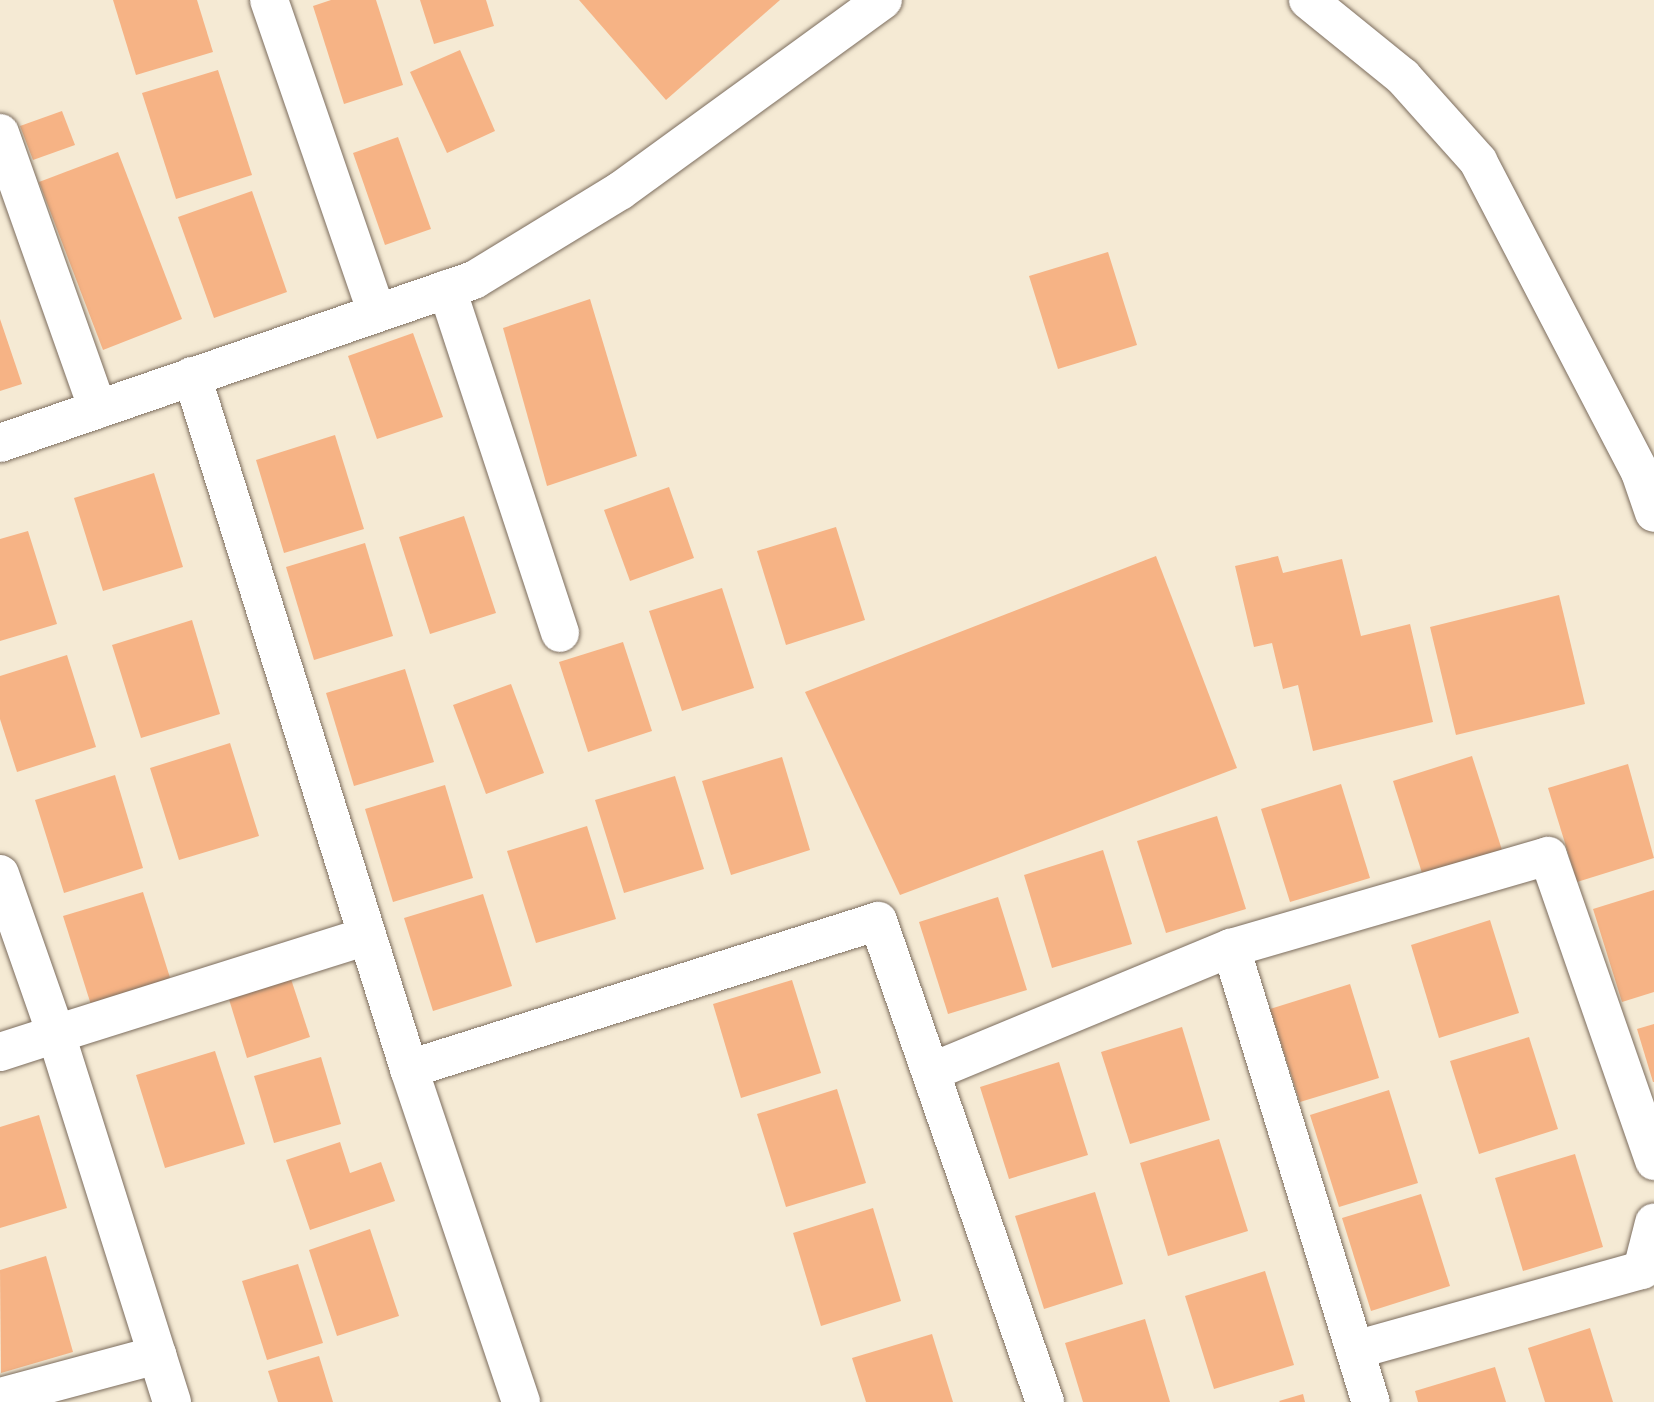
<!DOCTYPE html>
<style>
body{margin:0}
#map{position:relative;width:1654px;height:1402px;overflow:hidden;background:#f5ead4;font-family:"IM FELL French Canon",serif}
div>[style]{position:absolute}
.building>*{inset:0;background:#f6b385}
.roads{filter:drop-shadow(0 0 2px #7c6d5e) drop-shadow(0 0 2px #7c6d5e)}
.street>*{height:38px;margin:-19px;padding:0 19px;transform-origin:19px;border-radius:19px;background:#fff}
span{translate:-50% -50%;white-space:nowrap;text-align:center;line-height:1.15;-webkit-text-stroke:7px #fff;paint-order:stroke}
</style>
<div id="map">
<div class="building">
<div style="clip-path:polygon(113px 0,197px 0,213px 52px,136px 75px)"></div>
<div style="clip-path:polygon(331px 0,376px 0,403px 85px,344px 104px,313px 6px)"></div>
<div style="clip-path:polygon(420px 0,486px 0,494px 26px,434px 44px)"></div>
<div style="clip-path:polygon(579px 0,780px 0,666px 100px)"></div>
<div style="clip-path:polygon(460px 50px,495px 131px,447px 153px,410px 72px)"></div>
<div style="clip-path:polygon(218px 70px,252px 175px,176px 199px,142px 93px)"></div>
<div style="clip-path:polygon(62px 111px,75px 145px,33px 160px,20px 126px)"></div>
<div style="clip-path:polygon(398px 137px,431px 229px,385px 245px,353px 153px)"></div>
<div style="clip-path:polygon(118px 152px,182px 319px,103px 350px,39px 182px)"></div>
<div style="clip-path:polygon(252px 191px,287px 292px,214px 318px,178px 217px)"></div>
<div style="clip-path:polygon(1108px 252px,1137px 345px,1058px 369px,1029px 276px)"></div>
<div style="clip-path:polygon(590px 299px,637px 456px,547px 486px,503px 328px)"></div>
<div style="clip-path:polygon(0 319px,22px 384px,0 391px)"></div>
<div style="clip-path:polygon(413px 333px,443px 417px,377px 439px,348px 356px)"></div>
<div style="clip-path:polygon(335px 435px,364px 529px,284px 553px,256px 460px)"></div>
<div style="clip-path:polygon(154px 473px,183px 567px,103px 591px,74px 498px)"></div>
<div style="clip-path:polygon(669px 487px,694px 558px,630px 581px,604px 510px)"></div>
<div style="clip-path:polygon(464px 516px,496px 613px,430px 634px,399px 537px)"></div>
<div style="clip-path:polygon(836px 527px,865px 620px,786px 645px,757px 551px)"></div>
<div style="clip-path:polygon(28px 531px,57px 624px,0 641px,0 539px)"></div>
<div style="clip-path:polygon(365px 543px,393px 636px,314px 660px,286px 567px)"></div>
<div style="clip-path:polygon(1156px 556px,1237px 768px,900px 895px,805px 692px)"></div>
<div style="clip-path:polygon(1278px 556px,1283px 573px,1342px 559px,1361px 636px,1410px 624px,1433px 722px,1313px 751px,1298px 685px,1283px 689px,1272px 643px,1254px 647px,1235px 566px)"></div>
<div style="clip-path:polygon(722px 588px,754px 688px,682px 711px,649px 611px)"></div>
<div style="clip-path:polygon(1559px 595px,1585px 704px,1456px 735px,1430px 627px)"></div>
<div style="clip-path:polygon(192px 620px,220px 714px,141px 738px,112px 645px)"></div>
<div style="clip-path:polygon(623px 642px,652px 731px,588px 752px,559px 662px)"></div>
<div style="clip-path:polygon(67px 655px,96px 747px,17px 772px,0 719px,0 676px)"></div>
<div style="clip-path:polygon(405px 669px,434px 762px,354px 786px,326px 693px)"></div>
<div style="clip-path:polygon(511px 684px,544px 773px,486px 794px,453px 705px)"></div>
<div style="clip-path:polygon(230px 743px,259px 836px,179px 860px,150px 768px)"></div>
<div style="clip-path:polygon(1472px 756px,1502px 850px,1422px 873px,1393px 781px)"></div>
<div style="clip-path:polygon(782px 757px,810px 850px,731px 875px,702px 781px)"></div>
<div style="clip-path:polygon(1628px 764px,1654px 858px,1577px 882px,1548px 788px)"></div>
<div style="clip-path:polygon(115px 775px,143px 868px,64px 893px,35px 800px)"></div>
<div style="clip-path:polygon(675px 776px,704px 869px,624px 893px,595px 800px)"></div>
<div style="clip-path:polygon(1341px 784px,1370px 878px,1290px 902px,1261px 809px)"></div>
<div style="clip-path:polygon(445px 785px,473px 878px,393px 902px,365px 809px)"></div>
<div style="clip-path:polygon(1217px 816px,1246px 909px,1166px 933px,1137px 841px)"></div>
<div style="clip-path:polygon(587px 826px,616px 919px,536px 943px,507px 851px)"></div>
<div style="clip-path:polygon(1103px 850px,1132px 944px,1052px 968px,1024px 875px)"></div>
<div style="clip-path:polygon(1654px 890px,1654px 992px,1622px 1002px,1593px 909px)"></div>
<div style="clip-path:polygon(143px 892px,172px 984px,92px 1008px,63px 916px)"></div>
<div style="clip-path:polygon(483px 894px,512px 986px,433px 1011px,404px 918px)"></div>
<div style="clip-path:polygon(998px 897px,1027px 990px,948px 1014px,919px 922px)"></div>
<div style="clip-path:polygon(1490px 920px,1519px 1013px,1439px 1038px,1411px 945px)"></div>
<div style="clip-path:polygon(290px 976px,310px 1037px,247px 1058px,228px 996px)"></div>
<div style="clip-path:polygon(792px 980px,821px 1073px,741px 1098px,713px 1004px)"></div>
<div style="clip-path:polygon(1350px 984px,1379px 1078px,1300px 1102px,1270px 1009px)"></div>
<div style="clip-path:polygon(1654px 1024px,1654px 1082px,1653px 1082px,1637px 1029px)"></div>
<div style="clip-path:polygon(1182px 1027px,1210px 1120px,1130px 1144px,1101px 1052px)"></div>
<div style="clip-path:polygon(1529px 1037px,1558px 1129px,1479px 1154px,1450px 1061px)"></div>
<div style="clip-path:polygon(215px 1051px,245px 1144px,165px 1168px,136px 1075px)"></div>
<div style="clip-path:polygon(321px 1057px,341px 1124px,274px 1143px,254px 1076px)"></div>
<div style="clip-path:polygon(1059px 1062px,1088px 1155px,1009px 1179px,980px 1087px)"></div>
<div style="clip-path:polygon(837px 1089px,866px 1183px,786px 1207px,757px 1114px)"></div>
<div style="clip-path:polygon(1389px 1090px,1418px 1183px,1339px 1207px,1310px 1115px)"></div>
<div style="clip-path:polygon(39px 1115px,67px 1208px,0 1228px,0 1127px)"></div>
<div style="clip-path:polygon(1219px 1139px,1248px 1231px,1168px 1256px,1140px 1163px)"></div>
<div style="clip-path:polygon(340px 1142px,350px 1173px,381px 1162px,395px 1201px,310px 1230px,286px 1160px)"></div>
<div style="clip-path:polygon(1575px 1154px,1603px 1247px,1523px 1271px,1495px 1178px)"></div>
<div style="clip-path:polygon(1095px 1192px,1123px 1284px,1044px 1309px,1015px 1216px)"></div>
<div style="clip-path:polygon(1421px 1194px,1450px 1286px,1371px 1311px,1342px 1218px)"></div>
<div style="clip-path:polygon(873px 1208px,901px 1301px,821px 1326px,793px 1233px)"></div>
<div style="clip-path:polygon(370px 1229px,399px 1316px,337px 1336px,309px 1250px)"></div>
<div style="clip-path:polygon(46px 1256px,73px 1352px,1px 1373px,0 1270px)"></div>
<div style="clip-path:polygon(298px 1264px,323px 1343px,267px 1360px,242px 1281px)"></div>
<div style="clip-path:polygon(1265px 1271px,1294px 1365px,1214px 1389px,1185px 1296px)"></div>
<div style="clip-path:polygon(1145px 1319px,1170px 1402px,1083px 1402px,1065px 1343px)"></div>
<div style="clip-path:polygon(1590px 1328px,1613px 1402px,1545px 1402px,1528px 1348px)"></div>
<div style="clip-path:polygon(932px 1334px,953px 1402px,866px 1402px,852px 1358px)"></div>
<div style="clip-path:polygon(319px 1356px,333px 1402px,278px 1402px,268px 1371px)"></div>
<div style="clip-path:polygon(1495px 1367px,1506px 1402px,1418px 1402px,1415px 1391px)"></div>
<div style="clip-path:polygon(1303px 1394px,1305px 1402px,1280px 1402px,1279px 1401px)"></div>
</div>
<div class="roads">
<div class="street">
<div style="left:269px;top:0;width:331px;rotate:71deg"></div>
<div style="left:1308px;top:0;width:122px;rotate:39deg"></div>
<div style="left:1403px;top:77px;width:113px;rotate:48.2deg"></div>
<div style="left:1478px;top:161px;width:351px;rotate:62.5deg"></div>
<div style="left:1640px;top:472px;width:43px;rotate:71.1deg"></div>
<div style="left:0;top:133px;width:293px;rotate:70.5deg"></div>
<div style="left:447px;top:289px;width:362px;rotate:71.8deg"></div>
<div style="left:192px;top:376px;width:726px;rotate:72.61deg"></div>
<div style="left:409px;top:1069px;width:492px;rotate:-17.5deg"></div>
<div style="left:878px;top:921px;width:509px;rotate:70.85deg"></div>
<div style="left:0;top:443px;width:501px;rotate:-18.98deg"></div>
<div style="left:474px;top:280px;width:171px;rotate:-31.4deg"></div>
<div style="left:620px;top:191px;width:325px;rotate:-36deg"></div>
<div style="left:0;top:874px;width:170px;rotate:70.7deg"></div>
<div style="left:56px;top:1034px;width:59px;rotate:162.2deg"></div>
<div style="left:1231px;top:948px;width:330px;rotate:-16.2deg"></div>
<div style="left:1548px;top:856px;width:323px;rotate:70.8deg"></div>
<div style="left:409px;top:1069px;width:351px;rotate:71.4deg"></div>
<div style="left:931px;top:1072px;width:325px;rotate:-22.5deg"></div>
<div style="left:1231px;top:948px;width:475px;rotate:72.9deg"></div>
<div style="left:1355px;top:1350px;width:298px;rotate:-15.6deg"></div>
<div style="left:1642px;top:1270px;width:49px;rotate:-75.7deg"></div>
<div style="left:0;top:1397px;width:163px;rotate:-15deg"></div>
<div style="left:172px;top:1402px;width:386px;rotate:-107.5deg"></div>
<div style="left:56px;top:1034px;width:326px;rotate:-17.5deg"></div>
</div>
</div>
</div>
